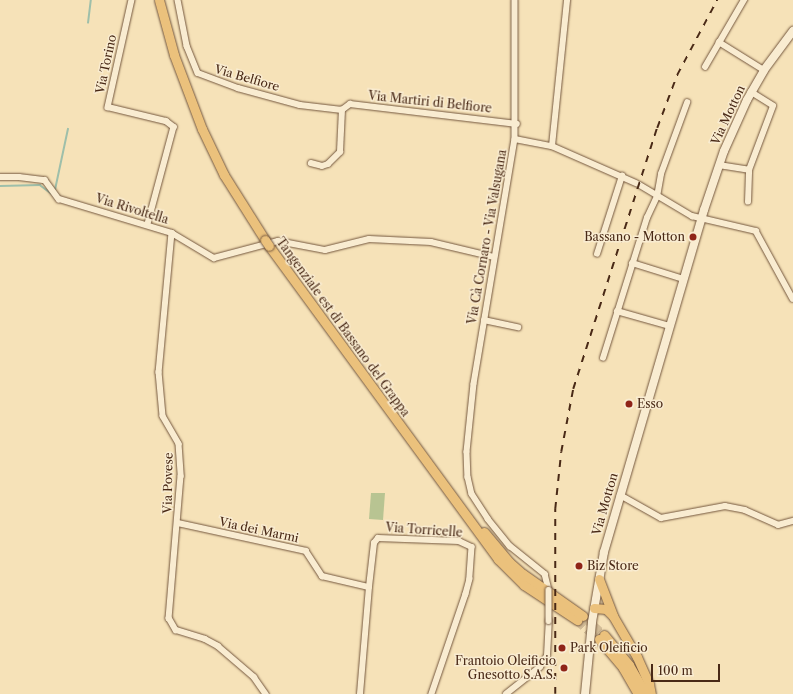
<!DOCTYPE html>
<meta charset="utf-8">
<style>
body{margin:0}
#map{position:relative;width:793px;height:694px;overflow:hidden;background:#f6e2b8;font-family:"Libre Caslon Text",serif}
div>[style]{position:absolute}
.green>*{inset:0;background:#b8c492}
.stream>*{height:1.5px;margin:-0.75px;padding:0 0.75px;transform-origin:0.75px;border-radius:0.75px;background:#9ebfaa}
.trunk-tunnel>*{height:9px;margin-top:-4.5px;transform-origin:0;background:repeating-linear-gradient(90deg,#d3bd98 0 9px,transparent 0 13.5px)}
.roads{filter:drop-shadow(0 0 1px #74573e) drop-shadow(0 0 1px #74573e)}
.minor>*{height:5.5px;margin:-2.75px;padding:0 2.75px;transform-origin:2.75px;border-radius:2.75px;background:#f9ecd1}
.secondary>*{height:8px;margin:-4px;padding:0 4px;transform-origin:4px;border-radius:4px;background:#f9ecd1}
.trunk>*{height:9px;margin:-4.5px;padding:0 4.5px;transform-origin:4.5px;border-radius:4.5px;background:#ebc17c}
.rail>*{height:1.5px;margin-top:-0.75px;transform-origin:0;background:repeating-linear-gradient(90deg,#492916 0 7px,transparent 0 14px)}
.bridges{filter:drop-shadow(0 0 1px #74573e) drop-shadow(0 0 1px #74573e)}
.minor-bridge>*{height:5.5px;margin:-2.75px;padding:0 2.75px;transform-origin:2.75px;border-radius:2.75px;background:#f9ecd1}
.trunk-bridge>*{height:9px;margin:-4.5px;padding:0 4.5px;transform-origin:4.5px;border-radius:4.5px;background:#ebc17c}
.dots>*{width:11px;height:11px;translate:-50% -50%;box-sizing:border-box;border:2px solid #f9ecd1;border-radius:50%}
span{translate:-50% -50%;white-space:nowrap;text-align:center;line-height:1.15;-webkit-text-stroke:3px #f9ecd1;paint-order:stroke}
.street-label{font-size:12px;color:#492916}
.poi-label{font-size:12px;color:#492916}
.right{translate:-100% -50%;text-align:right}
.left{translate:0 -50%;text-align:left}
.scale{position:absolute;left:651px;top:664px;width:69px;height:18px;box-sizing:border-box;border:2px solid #492916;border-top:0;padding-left:5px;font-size:12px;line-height:14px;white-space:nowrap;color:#492916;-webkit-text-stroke:3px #f9ecd1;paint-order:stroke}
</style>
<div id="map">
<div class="green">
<div style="clip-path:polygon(371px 493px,385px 493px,383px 520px,369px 519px)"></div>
</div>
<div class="stream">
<div style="left:88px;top:23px;width:23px;rotate:-83deg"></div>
<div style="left:0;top:186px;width:40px;rotate:-1.4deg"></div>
<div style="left:40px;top:185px;width:15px;rotate:37deg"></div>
<div style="left:55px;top:190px;width:62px;rotate:-78deg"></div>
</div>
<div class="trunk-tunnel">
<div style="left:583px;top:616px;width:28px;rotate:42deg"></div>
<div style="left:577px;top:620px;width:29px;rotate:41deg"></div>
</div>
<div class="roads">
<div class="minor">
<div style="left:132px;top:0;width:110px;rotate:102.6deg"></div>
<div style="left:108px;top:107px;width:60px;rotate:13.6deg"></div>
<div style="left:166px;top:121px;width:10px;rotate:37deg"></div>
<div style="left:174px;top:127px;width:100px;rotate:105deg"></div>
<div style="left:178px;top:0;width:47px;rotate:78.9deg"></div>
<div style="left:187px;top:46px;width:29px;rotate:68deg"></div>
<div style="left:198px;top:73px;width:43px;rotate:20.6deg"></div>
<div style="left:238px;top:88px;width:64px;rotate:15.3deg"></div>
<div style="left:300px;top:105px;width:42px;rotate:6.8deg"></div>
<div style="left:515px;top:0;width:139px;rotate:90deg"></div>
<div style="left:515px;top:139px;width:248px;rotate:99.5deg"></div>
<div style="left:474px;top:384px;width:68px;rotate:95.9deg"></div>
<div style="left:467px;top:452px;width:25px;rotate:88deg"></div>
<div style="left:468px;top:477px;width:17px;rotate:77deg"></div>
<div style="left:472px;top:494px;width:30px;rotate:57deg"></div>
<div style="left:488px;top:519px;width:35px;rotate:51deg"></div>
<div style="left:510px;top:546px;width:45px;rotate:38.7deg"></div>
<div style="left:545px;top:574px;width:16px;rotate:76deg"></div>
<div style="left:719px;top:42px;width:53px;rotate:31.9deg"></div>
<div style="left:705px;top:67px;width:78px;rotate:-59.8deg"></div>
<div style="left:342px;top:110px;width:10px;rotate:-37deg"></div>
<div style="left:350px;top:104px;width:168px;rotate:6.8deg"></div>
<div style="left:515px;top:139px;width:38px;rotate:11deg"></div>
<div style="left:552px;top:146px;width:92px;rotate:23.8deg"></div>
<div style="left:552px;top:146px;width:147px;rotate:-84.1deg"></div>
<div style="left:311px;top:163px;width:11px;rotate:15deg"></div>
<div style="left:322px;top:166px;width:6px;rotate:-18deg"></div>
<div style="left:328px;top:164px;width:17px;rotate:-45deg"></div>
<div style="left:340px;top:152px;width:42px;rotate:-87.3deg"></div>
<div style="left:719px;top:165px;width:30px;rotate:9deg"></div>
<div style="left:0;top:177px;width:19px"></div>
<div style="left:19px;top:177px;width:26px;rotate:7deg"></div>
<div style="left:45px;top:180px;width:24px;rotate:54deg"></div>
<div style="left:59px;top:199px;width:118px;rotate:16.7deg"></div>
<div style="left:172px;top:233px;width:49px;rotate:30.8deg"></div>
<div style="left:214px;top:258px;width:66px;rotate:-14.9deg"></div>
<div style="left:278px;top:241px;width:48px;rotate:10.8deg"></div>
<div style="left:325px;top:250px;width:45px;rotate:-14deg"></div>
<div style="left:369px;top:239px;width:62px;rotate:2.8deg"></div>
<div style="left:431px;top:242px;width:65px;rotate:13.4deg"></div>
<div style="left:640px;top:185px;width:61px;rotate:30.8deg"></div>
<div style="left:692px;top:216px;width:66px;rotate:13.2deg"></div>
<div style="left:756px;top:231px;width:77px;rotate:61.4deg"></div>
<div style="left:748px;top:202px;width:32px;rotate:-88deg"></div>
<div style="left:749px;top:170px;width:68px;rotate:-69.4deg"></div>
<div style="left:773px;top:106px;width:26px;rotate:-148deg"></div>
<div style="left:172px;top:233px;width:140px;rotate:95.3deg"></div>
<div style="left:159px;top:372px;width:44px;rotate:84.8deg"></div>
<div style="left:163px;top:416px;width:32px;rotate:60deg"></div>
<div style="left:179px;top:444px;width:32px;rotate:86deg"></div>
<div style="left:181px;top:476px;width:143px;rotate:94.8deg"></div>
<div style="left:169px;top:618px;width:14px;rotate:60deg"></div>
<div style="left:176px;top:630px;width:30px;rotate:17deg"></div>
<div style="left:205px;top:639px;width:15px;rotate:28deg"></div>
<div style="left:218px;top:646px;width:48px;rotate:40.7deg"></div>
<div style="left:254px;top:677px;width:21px;rotate:55deg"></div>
<div style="left:597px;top:254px;width:82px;rotate:-72.2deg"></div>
<div style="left:632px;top:263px;width:54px;rotate:17.1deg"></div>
<div style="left:617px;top:311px;width:55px;rotate:15.8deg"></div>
<div style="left:484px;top:320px;width:35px;rotate:12deg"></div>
<div style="left:603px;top:358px;width:147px;rotate:-72.6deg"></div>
<div style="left:647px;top:218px;width:23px;rotate:-65deg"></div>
<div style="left:657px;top:197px;width:23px;rotate:-80deg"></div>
<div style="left:661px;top:174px;width:76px;rotate:-69.9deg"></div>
<div style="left:620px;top:495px;width:47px;rotate:29.3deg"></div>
<div style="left:661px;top:518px;width:65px;rotate:-10.6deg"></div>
<div style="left:725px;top:506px;width:20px;rotate:11deg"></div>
<div style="left:745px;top:510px;width:36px;rotate:24deg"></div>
<div style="left:778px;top:525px;width:16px;rotate:-15deg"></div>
<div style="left:178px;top:523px;width:131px;rotate:12.3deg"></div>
<div style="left:306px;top:551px;width:30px;rotate:57deg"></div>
<div style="left:322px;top:576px;width:48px;rotate:13.2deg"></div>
<div style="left:360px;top:694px;width:107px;rotate:-85.2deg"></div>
<div style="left:369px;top:587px;width:44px;rotate:-83.5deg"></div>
<div style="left:374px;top:543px;width:6px;rotate:-51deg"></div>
<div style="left:378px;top:538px;width:81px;rotate:2.1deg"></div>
<div style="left:459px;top:541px;width:14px;rotate:25deg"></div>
<div style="left:472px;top:547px;width:32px;rotate:94deg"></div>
<div style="left:470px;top:579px;width:16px;rotate:105deg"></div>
<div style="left:466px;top:594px;width:106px;rotate:108.8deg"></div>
<div style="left:506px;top:694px;width:43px;rotate:-38.5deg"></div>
<div style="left:540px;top:667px;width:13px;rotate:-58deg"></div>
<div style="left:547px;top:656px;width:35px;rotate:-87deg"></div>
</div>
<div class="secondary">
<div style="left:585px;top:694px;width:72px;rotate:-84.4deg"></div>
<div style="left:592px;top:622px;width:71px;rotate:-80.3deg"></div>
<div style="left:604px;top:552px;width:356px;rotate:-73.7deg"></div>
<div style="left:704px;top:210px;width:62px;rotate:-71.3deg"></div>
<div style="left:724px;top:151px;width:56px;rotate:-65.7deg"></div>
<div style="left:747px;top:100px;width:34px;rotate:-60deg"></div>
<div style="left:764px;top:70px;width:49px;rotate:-53.4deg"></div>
</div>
<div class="trunk">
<div style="left:159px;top:0;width:57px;rotate:74.7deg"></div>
<div style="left:174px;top:55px;width:79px;rotate:69.3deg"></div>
<div style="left:202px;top:129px;width:51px;rotate:64.4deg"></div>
<div style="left:224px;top:175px;width:77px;rotate:57.8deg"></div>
<div style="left:269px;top:246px;width:388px;rotate:53.8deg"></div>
<div style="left:498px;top:559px;width:37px;rotate:45deg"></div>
<div style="left:524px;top:585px;width:64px;rotate:33.4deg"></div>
<div style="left:484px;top:532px;width:39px;rotate:50deg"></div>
<div style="left:509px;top:562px;width:18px;rotate:41deg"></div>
<div style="left:523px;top:574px;width:73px;rotate:35deg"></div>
<div style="left:599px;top:579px;width:40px;rotate:69deg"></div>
<div style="left:613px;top:616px;width:48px;rotate:59.7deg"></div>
<div style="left:637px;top:657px;width:30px;rotate:66deg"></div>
<div style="left:649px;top:684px;width:10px;rotate:79deg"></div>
<div style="left:594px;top:608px;width:12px;rotate:5deg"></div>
<div style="left:606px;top:609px;width:8px;rotate:45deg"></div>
<div style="left:604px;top:635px;width:39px;rotate:50deg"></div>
<div style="left:629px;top:665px;width:34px;rotate:60deg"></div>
<div style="left:599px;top:639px;width:38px;rotate:50deg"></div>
<div style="left:623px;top:668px;width:30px;rotate:60deg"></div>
</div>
</div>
<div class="rail">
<div style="left:555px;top:694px;width:185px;rotate:-90deg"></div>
<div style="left:555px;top:509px;width:57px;rotate:-84deg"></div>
<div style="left:561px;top:452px;width:64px;rotate:-79.2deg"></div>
<div style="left:573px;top:389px;width:274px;rotate:-72.2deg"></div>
<div style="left:657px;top:128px;width:57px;rotate:-69.3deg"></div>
<div style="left:677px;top:75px;width:85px;rotate:-61.9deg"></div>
</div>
<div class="bridges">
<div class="minor-bridge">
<div style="left:549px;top:590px;width:31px;rotate:90deg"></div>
</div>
<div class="trunk-bridge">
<div style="left:265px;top:240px;width:7px;rotate:56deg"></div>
</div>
</div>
<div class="dots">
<div style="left:693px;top:237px;background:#8f2418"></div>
<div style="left:629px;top:404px;background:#8f2418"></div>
<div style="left:579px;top:566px;background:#8f2418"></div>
<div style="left:562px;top:648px;background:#8f2418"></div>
<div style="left:564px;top:668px;background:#8f2418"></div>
</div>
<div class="street-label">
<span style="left:106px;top:64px;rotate:-78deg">Via Torino</span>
<span style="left:247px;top:78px;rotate:16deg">Via Belfiore</span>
<span style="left:430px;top:102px;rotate:6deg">Via Martiri di Belfiore</span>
<span style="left:728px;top:115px;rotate:-65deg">Via Motton</span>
<span style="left:132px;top:209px;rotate:17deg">Via Rivoltella</span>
<span style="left:487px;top:237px;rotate:-80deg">Via Cà Cornaro - Via Valsugana</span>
<span style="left:343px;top:327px;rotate:54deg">Tangenziale est di Bassano del Grappa</span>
<span style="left:168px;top:483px;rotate:-89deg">Via Povese</span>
<span style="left:605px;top:504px;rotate:-74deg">Via Motton</span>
<span style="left:259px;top:530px;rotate:12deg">Via dei Marmi</span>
<span style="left:424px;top:530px;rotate:4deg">Via Torricelle</span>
</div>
<div class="poi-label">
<span class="right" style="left:685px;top:237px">Bassano - Motton</span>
<span class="left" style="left:637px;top:404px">Esso</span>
<span class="left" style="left:587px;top:566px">Biz Store</span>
<span class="left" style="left:570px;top:648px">Park Oleificio</span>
<span class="right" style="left:556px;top:668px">Frantoio Oleificio<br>Gnesotto S.A.S.</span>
</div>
<div class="scale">100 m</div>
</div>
